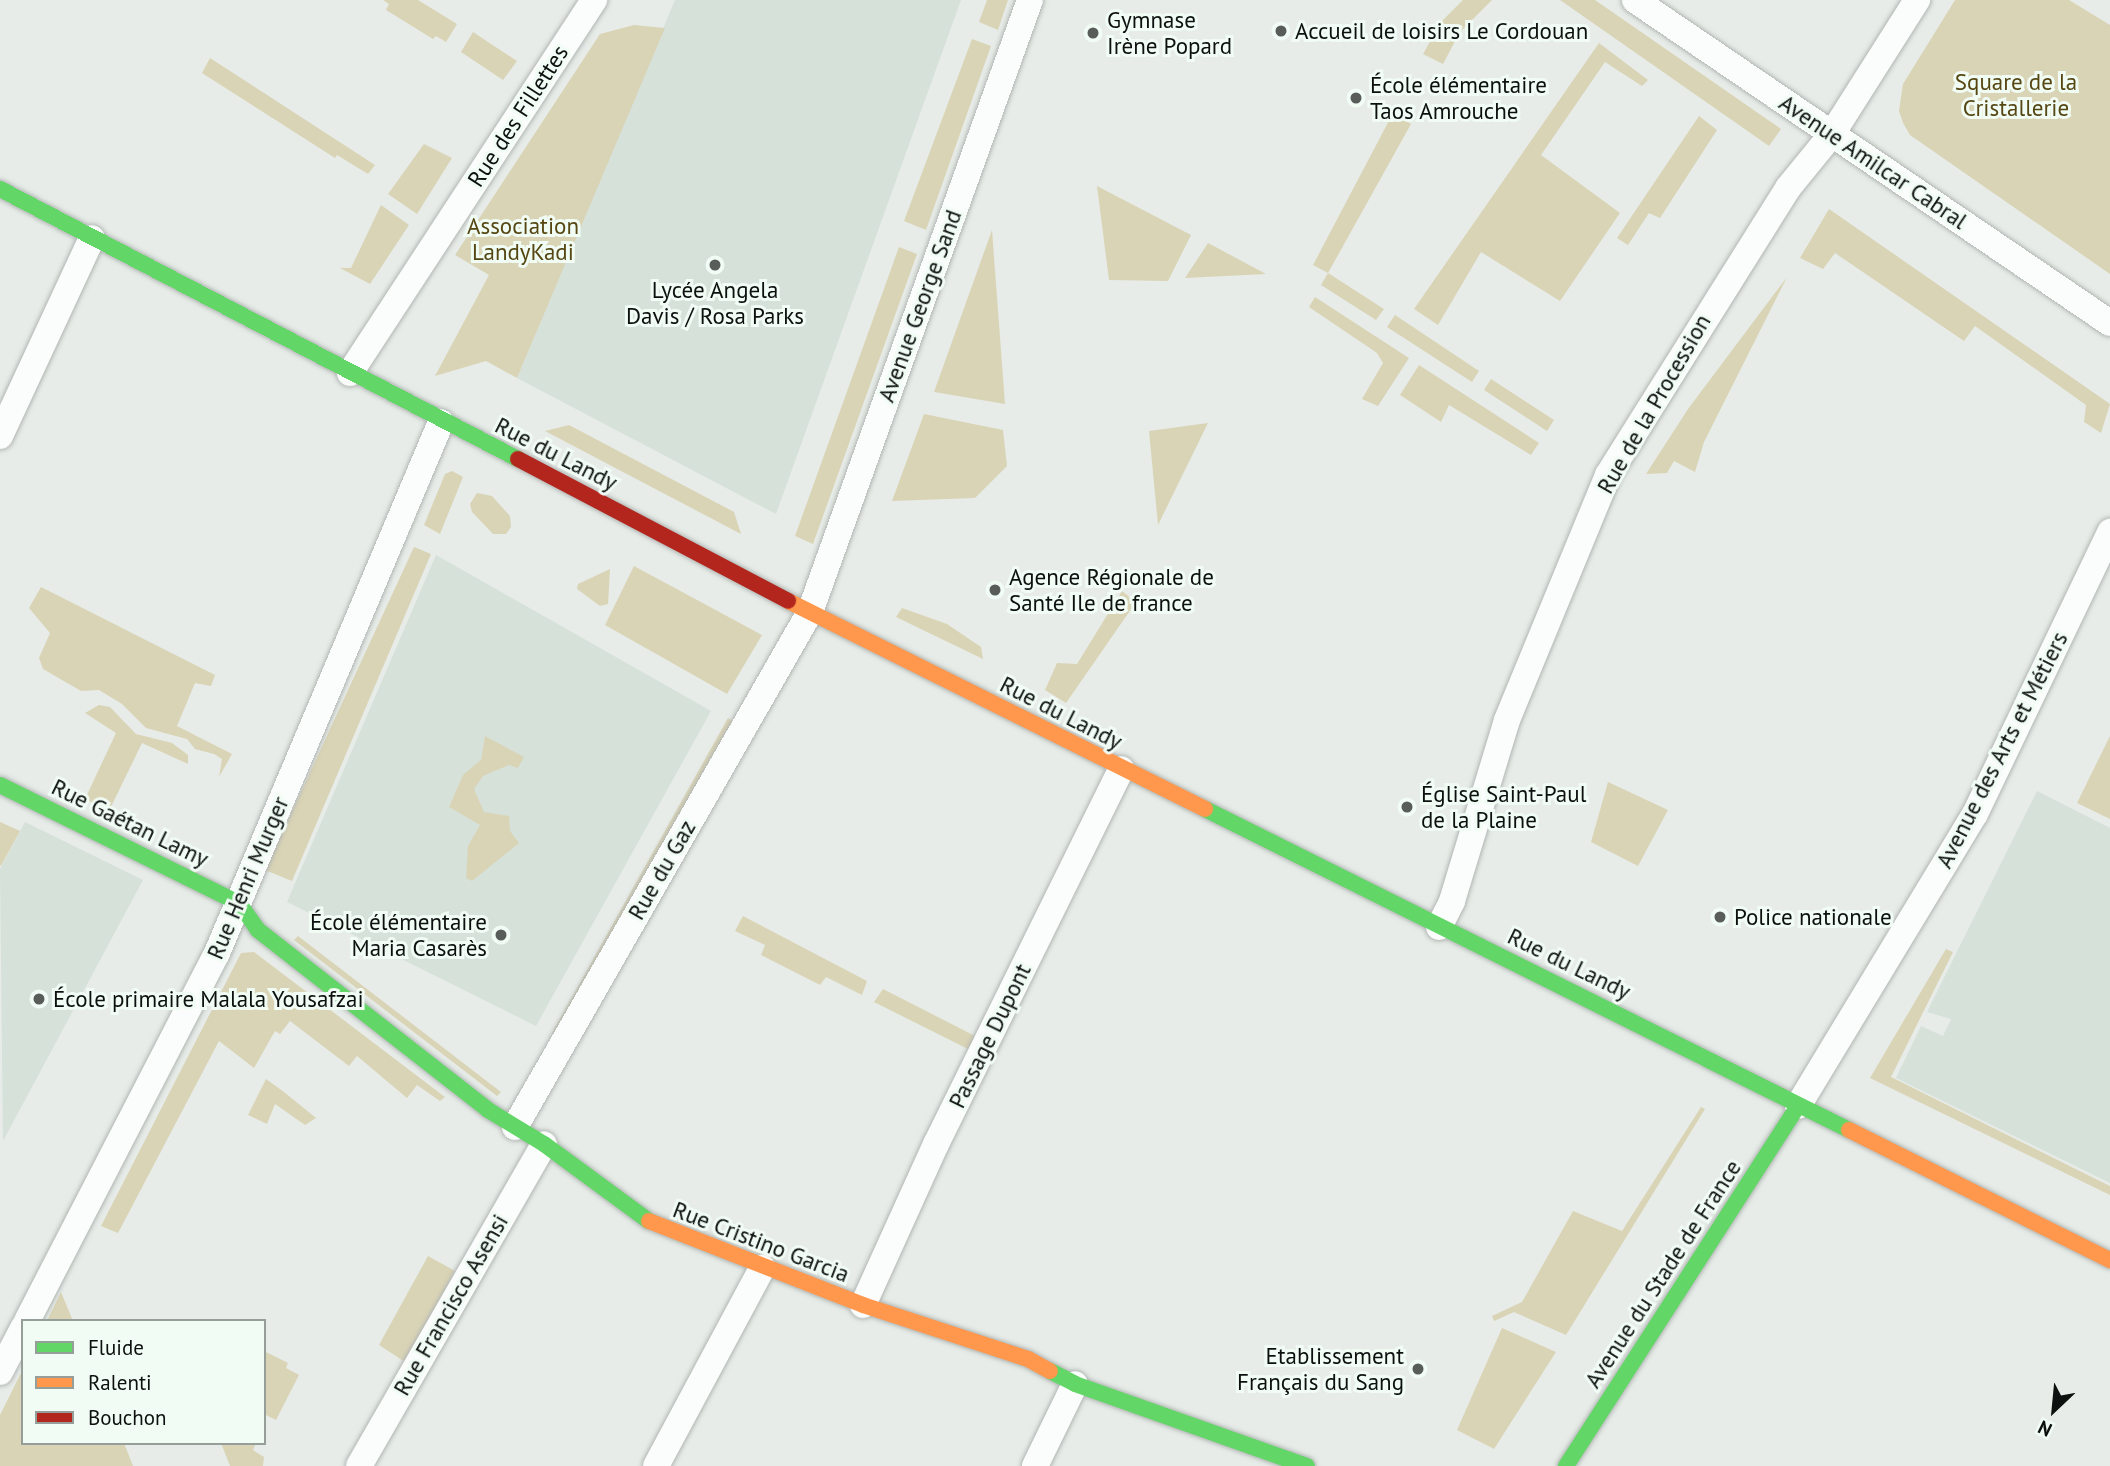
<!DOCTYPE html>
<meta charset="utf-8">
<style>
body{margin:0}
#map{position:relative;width:2110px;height:1466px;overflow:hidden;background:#e7ece8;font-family:"PT Sans",sans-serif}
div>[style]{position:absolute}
.built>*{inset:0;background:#d6e1da}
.green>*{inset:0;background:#dad4b6}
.roads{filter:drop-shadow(0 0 2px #b1b6b3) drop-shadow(0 0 2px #b1b6b3)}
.street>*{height:26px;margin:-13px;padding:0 13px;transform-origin:13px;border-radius:13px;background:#fbfcfc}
.fast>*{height:16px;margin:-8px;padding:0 8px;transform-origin:8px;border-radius:8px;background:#63d668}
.slow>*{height:16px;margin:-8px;padding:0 8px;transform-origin:8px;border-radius:8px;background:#ff974d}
.jam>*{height:16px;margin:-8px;padding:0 8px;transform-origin:8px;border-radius:8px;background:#b3261e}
.dots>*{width:19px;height:19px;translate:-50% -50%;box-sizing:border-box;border:4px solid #f1fcf5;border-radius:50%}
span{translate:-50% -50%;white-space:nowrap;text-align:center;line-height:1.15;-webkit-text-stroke:6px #f1fcf5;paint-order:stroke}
.poi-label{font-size:23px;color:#0c100e}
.left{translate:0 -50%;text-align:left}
.right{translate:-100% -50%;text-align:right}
.park-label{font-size:23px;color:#554612}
.street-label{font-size:23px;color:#0c100e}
.legend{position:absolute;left:21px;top:1319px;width:245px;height:126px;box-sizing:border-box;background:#f1fcf5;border:2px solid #959e99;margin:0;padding:9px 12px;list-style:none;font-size:21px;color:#0c100e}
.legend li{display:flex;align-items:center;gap:14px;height:35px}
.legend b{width:35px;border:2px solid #959e99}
.north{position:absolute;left:2019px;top:1375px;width:70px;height:70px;-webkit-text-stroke:5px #f1fcf5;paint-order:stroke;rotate:206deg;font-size:19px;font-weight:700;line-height:28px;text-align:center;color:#0c100e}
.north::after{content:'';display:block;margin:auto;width:24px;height:32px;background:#0c100e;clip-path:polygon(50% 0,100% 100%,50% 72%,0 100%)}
</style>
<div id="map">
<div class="built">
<div style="clip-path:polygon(675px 0,961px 0,776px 514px,517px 378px)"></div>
<div style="clip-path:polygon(436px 555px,711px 711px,536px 1026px,287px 902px)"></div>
<div style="clip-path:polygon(2037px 791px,2110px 828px,2110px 1183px,1896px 1078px,1921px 1026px,1943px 1036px,1951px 1019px,1927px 1012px)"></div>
<div style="clip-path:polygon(25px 822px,143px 880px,3px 1141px,0 869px)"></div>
</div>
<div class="green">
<div style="clip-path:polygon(383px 0,418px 0,457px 24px,446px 42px,436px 36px,433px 39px,386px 10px,389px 4px)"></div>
<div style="clip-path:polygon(987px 0,1008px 0,998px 30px,979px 22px)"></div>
<div style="clip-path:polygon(1463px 0,1492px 0,1460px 32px,1443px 64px,1423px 54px,1441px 22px)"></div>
<div style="clip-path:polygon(1560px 0,1595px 0,1781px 129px,1769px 146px)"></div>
<div style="clip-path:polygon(1955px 0,2069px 0,2110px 25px,2110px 274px,1910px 135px,1903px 123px,1899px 111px,1903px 84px)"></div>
<div style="clip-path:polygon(634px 25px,665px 28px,517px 378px,486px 361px,435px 376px,489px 275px,455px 255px,600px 34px)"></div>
<div style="clip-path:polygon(473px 32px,517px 61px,503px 80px,461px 52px)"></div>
<div style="clip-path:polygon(972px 39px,991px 46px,926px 230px,904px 221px)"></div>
<div style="clip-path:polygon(1599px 43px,1648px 80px,1642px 86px,1605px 62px,1541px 155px,1620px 213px,1560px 301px,1481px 252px,1438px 325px,1414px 309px)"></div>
<div style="clip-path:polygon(210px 58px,375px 165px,368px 174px,337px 155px,335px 158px,202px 73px)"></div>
<div style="clip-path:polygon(1393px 113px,1411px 124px,1328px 273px,1384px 309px,1376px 320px,1321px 285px,1328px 273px,1313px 265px)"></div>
<div style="clip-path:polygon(1699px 116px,1717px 130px,1660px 218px,1649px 213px,1628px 245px,1617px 238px)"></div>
<div style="clip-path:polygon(424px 144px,452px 158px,417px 214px,388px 194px)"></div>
<div style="clip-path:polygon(1097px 186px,1191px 235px,1168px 281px,1109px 280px)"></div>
<div style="clip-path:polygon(381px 205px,409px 225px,370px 284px,340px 268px,351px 268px)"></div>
<div style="clip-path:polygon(1829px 209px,2110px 404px,2101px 433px,2084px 422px,2086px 405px,1975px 326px,1964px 341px,1835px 253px,1823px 269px,1800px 258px)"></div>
<div style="clip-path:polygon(992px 230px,1005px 404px,934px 392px)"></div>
<div style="clip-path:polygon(1208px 243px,1266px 274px,1185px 278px)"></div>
<div style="clip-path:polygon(899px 247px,917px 254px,813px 544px,795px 536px)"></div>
<div style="clip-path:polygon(1787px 277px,1704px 442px,1695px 472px,1674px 461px,1667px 473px,1646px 474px,1688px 409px)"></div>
<div style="clip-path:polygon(1315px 297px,1409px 358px,1378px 406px,1362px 399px,1383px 363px,1377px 353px,1309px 307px)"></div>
<div style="clip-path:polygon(1395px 315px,1479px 371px,1472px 382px,1387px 327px)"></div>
<div style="clip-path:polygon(1419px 365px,1539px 443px,1531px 455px,1449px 405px,1441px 422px,1400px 395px)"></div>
<div style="clip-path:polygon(1491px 379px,1554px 420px,1547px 431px,1484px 390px)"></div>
<div style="clip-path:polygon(924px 414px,1003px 430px,1007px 466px,975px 498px,892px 501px)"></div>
<div style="clip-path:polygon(1208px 423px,1158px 525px,1149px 431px)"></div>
<div style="clip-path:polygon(569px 425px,734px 512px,741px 534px,545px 431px)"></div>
<div style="clip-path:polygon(452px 471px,463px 477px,440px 534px,424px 525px,445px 474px)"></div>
<div style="clip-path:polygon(477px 493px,492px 496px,510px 516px,511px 527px,506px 534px,493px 534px,472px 512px,470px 504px)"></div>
<div style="clip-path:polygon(414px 547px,431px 554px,292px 881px,265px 870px)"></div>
<div style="clip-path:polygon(634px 566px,762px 635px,727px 694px,605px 625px)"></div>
<div style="clip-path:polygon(610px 569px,608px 604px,600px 606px,577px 589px,578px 584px)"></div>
<div style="clip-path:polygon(41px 587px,215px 675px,211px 686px,195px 683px,177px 726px,232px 754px,219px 777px,222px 759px,214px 754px,195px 749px,187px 739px,146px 728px,122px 704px,99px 690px,81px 691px,43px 669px,39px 658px,50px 633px,29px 608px)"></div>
<div style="clip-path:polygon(1122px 591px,1136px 602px,1066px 703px,1045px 690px,1057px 663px,1077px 664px)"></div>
<div style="clip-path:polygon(902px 608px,947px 624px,981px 647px,983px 659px,896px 617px)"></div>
<div style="clip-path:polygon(99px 705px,110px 707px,136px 734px,172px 743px,188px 755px,188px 764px,142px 743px,109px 811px,85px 799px,116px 733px,85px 713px)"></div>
<div style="clip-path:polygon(728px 718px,735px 723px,560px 1035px,552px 1033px)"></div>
<div style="clip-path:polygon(485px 736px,524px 757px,518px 768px,509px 765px,483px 776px,474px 789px,484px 812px,509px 816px,510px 831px,519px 843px,472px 881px,466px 878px,468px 846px,480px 825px,449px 807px,463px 775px,481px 760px)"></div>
<div style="clip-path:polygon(2110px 736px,2110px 819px,2077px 803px)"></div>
<div style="clip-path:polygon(1608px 782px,1668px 810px,1638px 866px,1591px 842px)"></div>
<div style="clip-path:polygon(0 822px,20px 831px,1px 866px,0 865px)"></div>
<div style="clip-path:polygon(743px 916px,867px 981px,862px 995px,826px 977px,820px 985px,761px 955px,765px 945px,735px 931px)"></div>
<div style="clip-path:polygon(298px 936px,501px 1092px,497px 1096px,294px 940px)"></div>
<div style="clip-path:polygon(1946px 949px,1953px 952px,1891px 1077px,2110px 1186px,2110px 1195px,1870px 1078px)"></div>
<div style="clip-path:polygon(254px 952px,445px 1097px,440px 1101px,417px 1085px,407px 1098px,357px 1056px,349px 1066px,290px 1021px,280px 1034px,275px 1031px,254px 1068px,219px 1041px,118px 1233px,101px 1226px,241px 953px)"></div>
<div style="clip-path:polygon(883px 989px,979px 1038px,972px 1051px,874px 1002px)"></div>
<div style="clip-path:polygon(266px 1079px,284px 1092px,316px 1118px,305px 1125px,275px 1104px,267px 1124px,248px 1115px)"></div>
<div style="clip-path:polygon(1701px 1107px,1705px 1109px,1566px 1335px,1514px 1312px,1494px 1321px,1492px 1316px,1522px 1302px,1573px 1211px,1622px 1231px)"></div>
<div style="clip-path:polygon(428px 1256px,455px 1271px,405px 1362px,379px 1345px)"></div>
<div style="clip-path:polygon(61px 1292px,73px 1321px,47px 1321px)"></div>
<div style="clip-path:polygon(1502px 1328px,1556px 1352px,1494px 1449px,1457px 1430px)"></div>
<div style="clip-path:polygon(264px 1351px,288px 1363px,286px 1368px,299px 1375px,276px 1420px,266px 1415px,264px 1418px)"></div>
<div style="clip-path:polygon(23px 1369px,23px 1443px,124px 1443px,133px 1466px,0 1466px,0 1415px)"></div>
<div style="clip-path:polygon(221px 1443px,256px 1443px,253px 1450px,264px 1457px,263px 1466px,230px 1466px)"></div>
</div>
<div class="roads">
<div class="street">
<div style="left:1635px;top:0;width:574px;rotate:34.22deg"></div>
<div style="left:350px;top:373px;width:446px;rotate:-56.8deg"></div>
<div style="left:0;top:436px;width:218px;rotate:-65.1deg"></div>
<div style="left:1439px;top:927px;width:29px;rotate:-63deg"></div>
<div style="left:1452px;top:901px;width:189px;rotate:-73.1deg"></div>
<div style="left:1507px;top:720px;width:265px;rotate:-67.6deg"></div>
<div style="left:1608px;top:475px;width:339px;rotate:-57.9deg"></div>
<div style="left:1788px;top:188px;width:70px;rotate:-50.8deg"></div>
<div style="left:1832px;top:134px;width:159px;rotate:-57.6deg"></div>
<div style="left:1798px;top:1106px;width:341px;rotate:-58.8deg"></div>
<div style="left:1975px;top:814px;width:313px;rotate:-64.4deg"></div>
<div style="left:515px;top:1127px;width:594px;rotate:-60.2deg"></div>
<div style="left:810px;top:612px;width:650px;rotate:-70.23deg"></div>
<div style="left:863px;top:1305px;width:177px;rotate:-65.6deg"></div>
<div style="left:936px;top:1144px;width:418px;rotate:-63.7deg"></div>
<div style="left:27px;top:1321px;width:414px;rotate:-62.7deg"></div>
<div style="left:217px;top:953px;width:576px;rotate:-67.13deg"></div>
<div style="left:0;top:1372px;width:50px;rotate:-62.4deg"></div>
<div style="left:359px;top:1466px;width:371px;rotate:-60.1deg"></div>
<div style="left:656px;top:1466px;width:225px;rotate:-61.8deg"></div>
<div style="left:1035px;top:1466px;width:91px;rotate:-64deg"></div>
</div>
<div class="fast">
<div style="left:0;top:189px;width:584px;rotate:27.53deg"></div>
<div style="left:0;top:785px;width:267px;rotate:26.3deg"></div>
<div style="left:239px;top:903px;width:33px;rotate:55deg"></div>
<div style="left:258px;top:930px;width:292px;rotate:38deg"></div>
<div style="left:488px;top:1110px;width:66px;rotate:31.3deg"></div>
<div style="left:544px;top:1144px;width:130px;rotate:36.3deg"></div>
<div style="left:1205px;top:809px;width:720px;rotate:26.49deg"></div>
<div style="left:1050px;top:1371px;width:28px;rotate:27deg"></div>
<div style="left:1075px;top:1384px;width:246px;rotate:19.5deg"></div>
<div style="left:1566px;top:1466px;width:428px;rotate:-57.2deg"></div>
</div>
<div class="slow">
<div style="left:788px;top:601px;width:466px;rotate:26.5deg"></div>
<div style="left:1849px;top:1130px;width:292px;rotate:26.5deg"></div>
<div style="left:649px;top:1221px;width:230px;rotate:21.4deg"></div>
<div style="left:863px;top:1305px;width:174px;rotate:18.1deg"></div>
<div style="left:1028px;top:1359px;width:25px;rotate:29deg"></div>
</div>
<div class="jam">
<div style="left:518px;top:459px;width:305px;rotate:27.7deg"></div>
</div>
</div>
<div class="dots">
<div style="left:1281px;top:31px;background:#595d5a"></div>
<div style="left:1093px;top:33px;background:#595d5a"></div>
<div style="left:1356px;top:98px;background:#595d5a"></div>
<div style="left:715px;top:265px;background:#595d5a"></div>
<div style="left:995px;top:590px;background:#595d5a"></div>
<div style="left:1407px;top:807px;background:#595d5a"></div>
<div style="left:1720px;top:917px;background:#595d5a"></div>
<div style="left:501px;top:935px;background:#595d5a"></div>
<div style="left:39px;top:999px;background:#595d5a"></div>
<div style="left:1418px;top:1369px;background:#595d5a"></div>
</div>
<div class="poi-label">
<span class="left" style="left:1107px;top:33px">Gymnase<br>Irène Popard</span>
<span class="left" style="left:1295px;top:31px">Accueil de loisirs Le Cordouan</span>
<span class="left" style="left:1370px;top:98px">École élémentaire<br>Taos Amrouche</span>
<span style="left:715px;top:303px">Lycée Angela<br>Davis / Rosa Parks</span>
<span class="left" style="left:1009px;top:590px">Agence Régionale de<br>Santé Ile de france</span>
<span class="left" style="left:1421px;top:807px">Église Saint-Paul<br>de la Plaine</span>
<span class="left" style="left:1734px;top:917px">Police nationale</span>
<span class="right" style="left:487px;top:935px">École élémentaire<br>Maria Casarès</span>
<span class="left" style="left:53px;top:999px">École primaire Malala Yousafzai</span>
<span class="right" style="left:1404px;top:1369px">Etablissement<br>Français du Sang</span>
</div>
<div class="park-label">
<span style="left:2016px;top:95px">Square de la<br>Cristallerie</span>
<span style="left:523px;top:239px">Association<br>LandyKadi</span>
</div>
<div class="street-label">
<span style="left:518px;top:116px;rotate:-57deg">Rue des Fillettes</span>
<span style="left:1873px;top:162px;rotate:34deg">Avenue Amilcar Cabral</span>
<span style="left:920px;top:306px;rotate:-70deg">Avenue George Sand</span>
<span style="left:1654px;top:404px;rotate:-60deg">Rue de la Procession</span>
<span style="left:556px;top:454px;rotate:27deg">Rue du Landy</span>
<span style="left:1061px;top:713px;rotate:27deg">Rue du Landy</span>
<span style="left:2002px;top:750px;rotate:-63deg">Avenue des Arts et Métiers</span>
<span style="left:130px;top:823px;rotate:26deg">Rue Gaétan Lamy</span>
<span style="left:662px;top:870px;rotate:-60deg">Rue du Gaz</span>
<span style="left:248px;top:878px;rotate:-67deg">Rue Henri Murger</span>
<span style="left:1569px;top:964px;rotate:26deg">Rue du Landy</span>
<span style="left:990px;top:1036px;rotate:-64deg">Passage Dupont</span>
<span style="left:761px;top:1242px;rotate:21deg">Rue Cristino Garcia</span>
<span style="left:1663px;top:1274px;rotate:-57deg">Avenue du Stade de France</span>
<span style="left:451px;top:1305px;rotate:-60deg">Rue Francisco Asensi</span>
</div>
<ul class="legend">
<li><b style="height:9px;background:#63d668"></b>Fluide</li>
<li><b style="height:9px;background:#ff974d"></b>Ralenti</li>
<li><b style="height:9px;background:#b3261e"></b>Bouchon</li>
</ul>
<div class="north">N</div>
</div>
